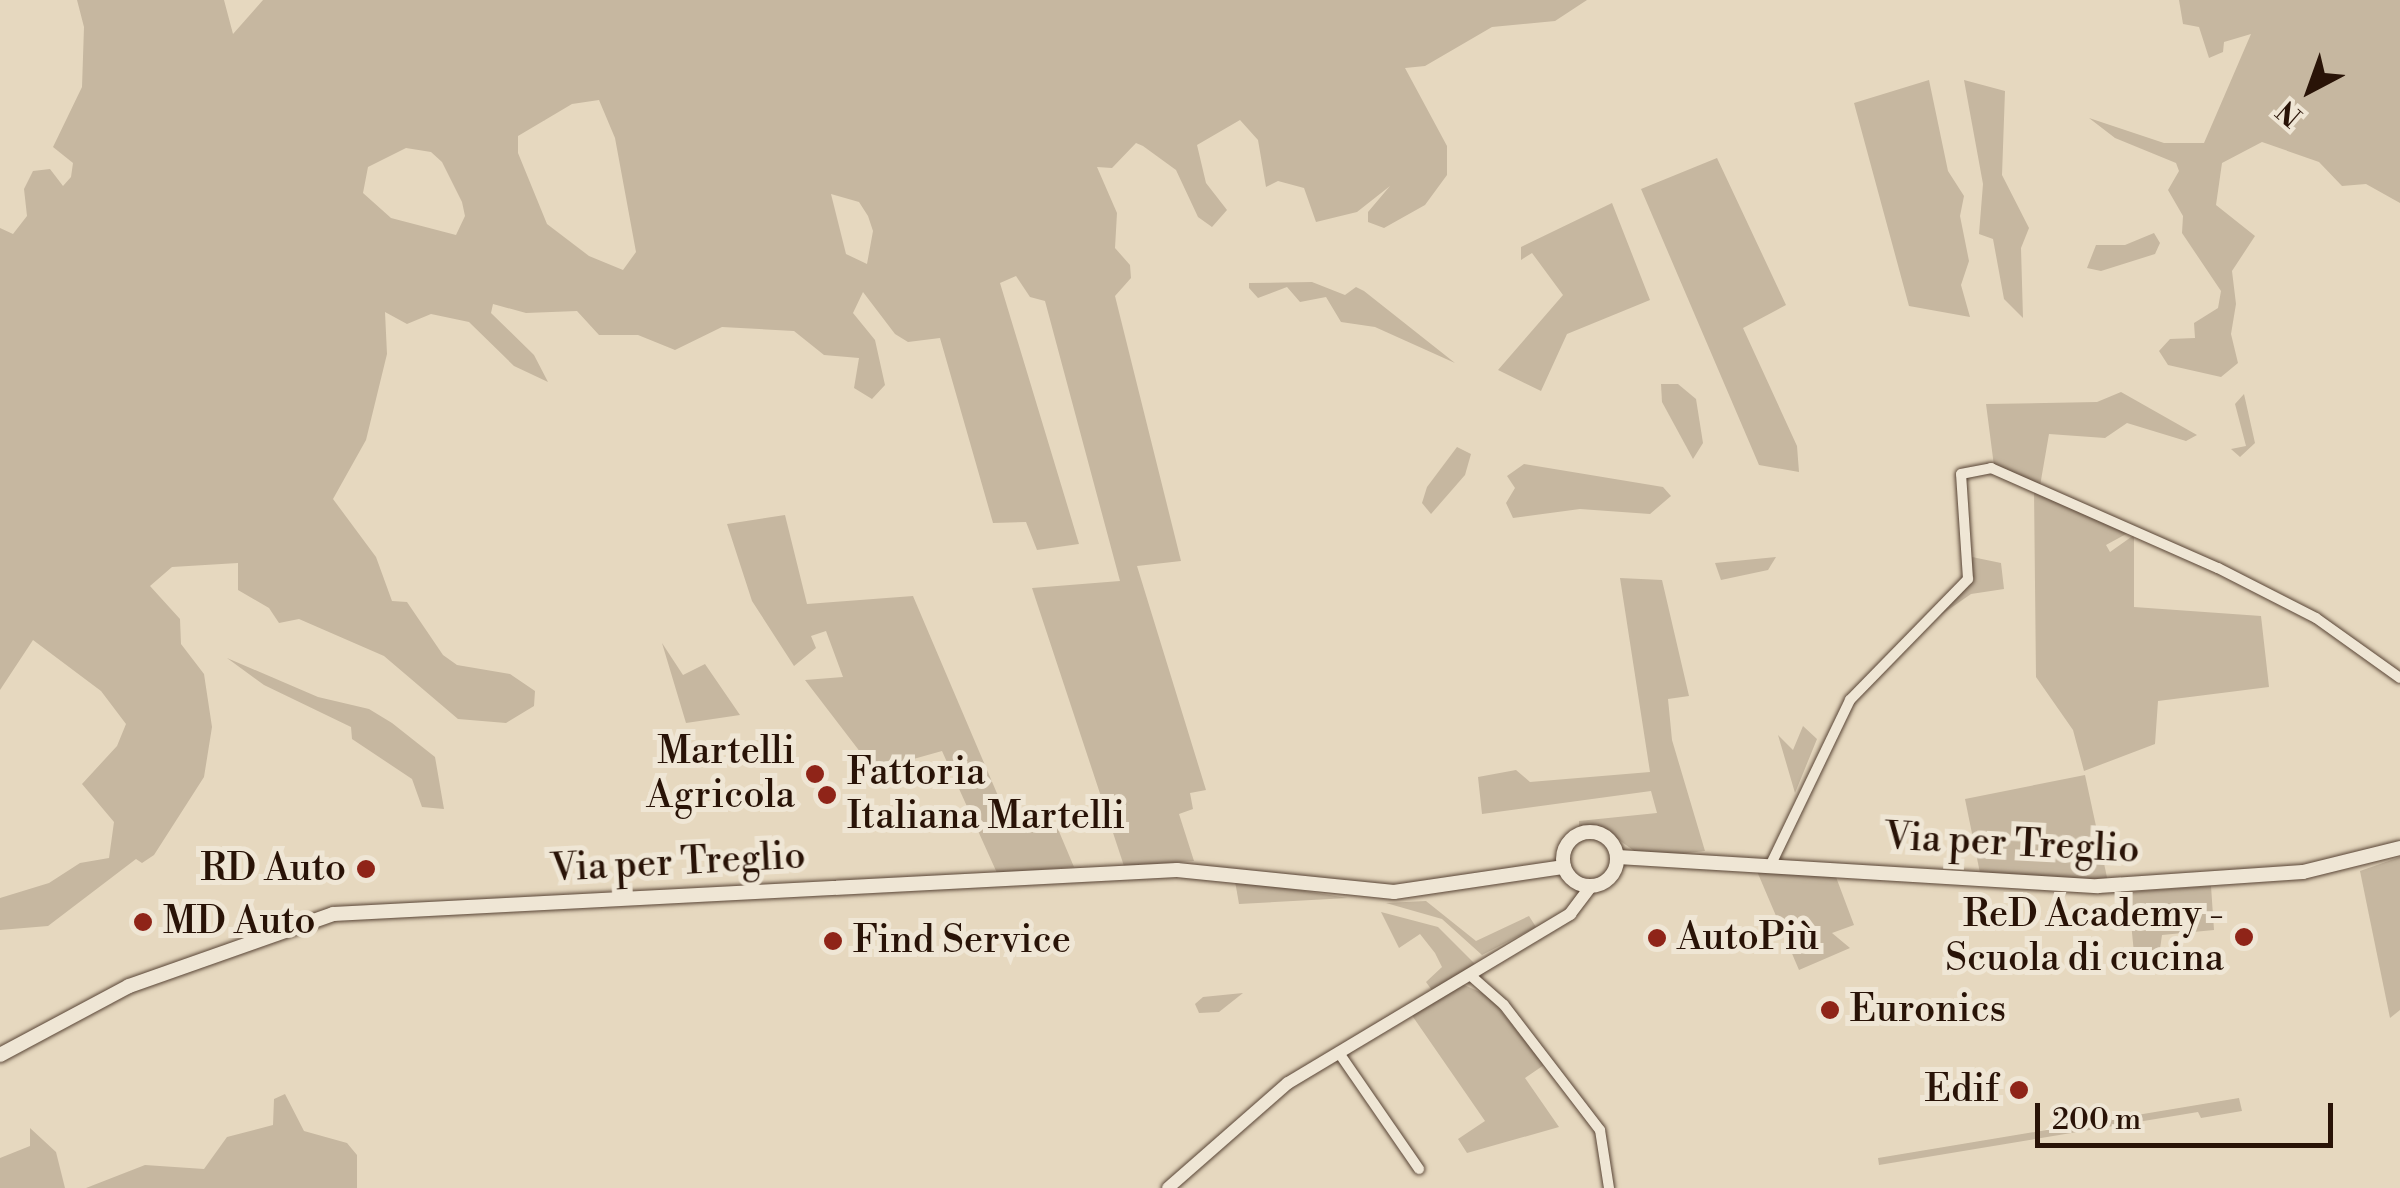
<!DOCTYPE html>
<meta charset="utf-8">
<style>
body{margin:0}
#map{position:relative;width:2400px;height:1188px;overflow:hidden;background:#e6d8bf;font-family:"Libre Bodoni",serif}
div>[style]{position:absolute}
.green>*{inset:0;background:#c6b7a0}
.roads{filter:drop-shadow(0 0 2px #584435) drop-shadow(0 0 2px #584435)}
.minor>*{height:10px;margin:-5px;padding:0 5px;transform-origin:5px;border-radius:5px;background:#efe6d5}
.tertiary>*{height:12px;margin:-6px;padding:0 6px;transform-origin:6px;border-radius:6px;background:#efe6d5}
.secondary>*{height:14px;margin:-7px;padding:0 7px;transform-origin:7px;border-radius:7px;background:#efe6d5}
.secondary>.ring{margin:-7px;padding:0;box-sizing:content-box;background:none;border:14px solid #efe6d5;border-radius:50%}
.dots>*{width:28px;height:28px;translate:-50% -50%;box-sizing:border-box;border:5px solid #efe6d5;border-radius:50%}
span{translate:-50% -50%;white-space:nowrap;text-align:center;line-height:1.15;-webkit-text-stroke:10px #efe6d5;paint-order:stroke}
.poi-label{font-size:38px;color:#291307}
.right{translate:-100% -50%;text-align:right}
.left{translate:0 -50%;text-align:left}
.street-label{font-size:38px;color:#291307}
.north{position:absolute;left:2260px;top:40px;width:100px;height:100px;-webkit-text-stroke:8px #efe6d5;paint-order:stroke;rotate:221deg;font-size:28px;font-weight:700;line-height:40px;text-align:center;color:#291307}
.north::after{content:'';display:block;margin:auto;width:35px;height:45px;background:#291307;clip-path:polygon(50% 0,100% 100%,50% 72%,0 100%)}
.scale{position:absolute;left:2035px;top:1103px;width:298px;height:45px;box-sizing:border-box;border:5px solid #291307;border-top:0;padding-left:12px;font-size:30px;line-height:35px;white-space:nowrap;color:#291307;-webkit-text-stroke:8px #efe6d5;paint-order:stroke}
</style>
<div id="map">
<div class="green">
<div style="clip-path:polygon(evenodd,77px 0,224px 0,233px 34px,263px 0,1587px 0,1555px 21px,1492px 27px,1425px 66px,1405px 68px,1447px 146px,1447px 175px,1425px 205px,1384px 228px,1368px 222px,1368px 212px,1390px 186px,1357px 212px,1316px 222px,1304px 188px,1278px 181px,1266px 187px,1258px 140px,1240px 120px,1197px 145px,1206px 183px,1227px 210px,1212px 227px,1198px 217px,1176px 170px,1143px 146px,1136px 143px,1112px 168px,1097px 167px,1117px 213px,1115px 248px,1130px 265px,1131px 278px,1115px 296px,1181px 561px,1137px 566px,1206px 790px,1190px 793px,1193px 809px,1179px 814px,1194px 861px,1124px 866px,1032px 588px,1120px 581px,1045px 301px,1030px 297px,1016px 276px,1000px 283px,1079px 544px,1037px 550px,1026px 522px,993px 523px,940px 338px,908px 342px,895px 334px,863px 292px,853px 313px,875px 340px,885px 385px,872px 399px,854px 388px,859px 358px,824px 355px,794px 331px,722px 327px,675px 350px,638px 335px,599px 335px,577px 311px,526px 313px,493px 304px,491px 313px,534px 355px,548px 382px,514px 366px,469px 322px,431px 314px,407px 324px,385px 312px,387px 354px,366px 440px,333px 499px,376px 557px,392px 601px,407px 602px,443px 655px,457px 665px,510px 674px,535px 691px,534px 706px,506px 723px,458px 719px,384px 656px,299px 619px,279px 623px,269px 608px,238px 590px,238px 563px,172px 567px,150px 586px,180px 619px,181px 644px,204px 674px,212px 727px,204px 777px,154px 855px,142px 863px,136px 859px,48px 926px,0 930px,0 898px,49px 883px,80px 863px,109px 858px,114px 822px,82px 784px,117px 746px,126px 724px,101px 691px,33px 640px,0 690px,0 228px,13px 234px,27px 216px,24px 189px,33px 171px,50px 169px,63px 186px,71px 177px,73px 163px,53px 147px,82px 87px,84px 27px,77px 0,599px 100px,615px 138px,636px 252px,623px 270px,589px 256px,547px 224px,518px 153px,518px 136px,572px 104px,599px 100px,77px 0,406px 148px,431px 152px,442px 162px,462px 202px,465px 216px,456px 235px,391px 218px,363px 193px,368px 167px,406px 148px,77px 0,831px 194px,859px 202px,868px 216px,873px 231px,867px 264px,846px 254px,831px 194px)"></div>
<div style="clip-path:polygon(2179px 0,2400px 0,2400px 203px,2366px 184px,2342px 186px,2319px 162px,2262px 142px,2222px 163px,2216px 205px,2255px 236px,2232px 271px,2236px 304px,2231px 334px,2238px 363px,2221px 377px,2168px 365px,2159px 351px,2170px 339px,2195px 338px,2194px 323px,2218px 308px,2221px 291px,2182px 233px,2183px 216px,2168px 190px,2179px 171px,2176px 163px,2115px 138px,2089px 118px,2164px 143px,2204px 143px,2251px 34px,2224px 42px,2223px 52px,2209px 58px,2199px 27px,2183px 24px)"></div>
<div style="clip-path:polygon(1929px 80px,1948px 171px,1964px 196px,1960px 216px,1969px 261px,1961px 285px,1970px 317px,1909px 306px,1854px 103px)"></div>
<div style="clip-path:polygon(1964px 80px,2005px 91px,2002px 175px,2029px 228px,2021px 248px,2023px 318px,2004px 299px,1993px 239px,1979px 234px,1983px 184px)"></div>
<div style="clip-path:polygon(1717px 158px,1786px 305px,1743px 328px,1797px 446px,1799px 472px,1759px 465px,1641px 189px)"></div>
<div style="clip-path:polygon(1612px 203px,1650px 300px,1567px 334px,1541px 391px,1498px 370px,1563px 295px,1532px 253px,1521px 260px,1521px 247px)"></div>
<div style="clip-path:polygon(2154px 233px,2160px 243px,2155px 254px,2101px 271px,2087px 268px,2096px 245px,2125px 245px)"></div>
<div style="clip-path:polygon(1312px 282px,1345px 295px,1356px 287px,1364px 291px,1455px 363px,1375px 327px,1341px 322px,1326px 297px,1300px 302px,1287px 287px,1258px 298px,1249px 288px,1249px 283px)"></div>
<div style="clip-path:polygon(1661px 384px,1678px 384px,1696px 399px,1703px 443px,1693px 459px,1662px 402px)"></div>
<div style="clip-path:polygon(2121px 392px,2197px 435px,2186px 441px,2127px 423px,2105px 438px,2049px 434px,2040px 486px,1994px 466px,1986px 404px,2097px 402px)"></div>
<div style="clip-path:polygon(2244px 394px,2255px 443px,2240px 457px,2231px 449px,2246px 446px,2235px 404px)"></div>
<div style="clip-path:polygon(1457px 447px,1471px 454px,1465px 475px,1431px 514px,1422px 503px,1427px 487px)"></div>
<div style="clip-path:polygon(1524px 464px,1663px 487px,1671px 496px,1650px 514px,1580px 509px,1513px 518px,1506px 503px,1515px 488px,1507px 476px)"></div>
<div style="clip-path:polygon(2034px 490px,2128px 533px,2106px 545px,2110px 552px,2134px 535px,2134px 607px,2261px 616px,2269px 687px,2158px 701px,2155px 744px,2084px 771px,2073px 730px,2036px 677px)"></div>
<div style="clip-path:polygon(785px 515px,807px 604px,913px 596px,1013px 831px,1055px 822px,1074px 867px,997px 873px,942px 751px,874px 770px,805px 680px,843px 677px,826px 631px,811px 636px,816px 648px,794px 666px,752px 601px,727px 524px)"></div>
<div style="clip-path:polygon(1776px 557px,1768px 570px,1721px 580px,1715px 563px)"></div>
<div style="clip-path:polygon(1972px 557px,2001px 563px,2004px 589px,1971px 594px,1938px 617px,1970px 578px)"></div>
<div style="clip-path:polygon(1620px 578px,1662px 580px,1689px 696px,1668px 699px,1672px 740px,1705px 851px,1644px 858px,1601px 827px,1579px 826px,1579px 821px,1657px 813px,1651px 791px,1482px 814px,1478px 777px,1516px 770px,1530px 782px,1650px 772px)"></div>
<div style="clip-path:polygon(662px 643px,683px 675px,705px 664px,740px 715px,686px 723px)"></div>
<div style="clip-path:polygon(227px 658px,318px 697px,369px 709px,392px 723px,435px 757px,444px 809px,422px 807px,412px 779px,352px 739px,351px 727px,264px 685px)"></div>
<div style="clip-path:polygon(1803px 726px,1817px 739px,1795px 793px,1778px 735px,1793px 750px)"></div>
<div style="clip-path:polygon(2085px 775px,2108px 882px,1980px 873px,1965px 799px)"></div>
<div style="clip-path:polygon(2400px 857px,2400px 1010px,2390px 1018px,2360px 871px)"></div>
<div style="clip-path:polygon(1756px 869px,1836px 877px,1854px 925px,1832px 933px,1850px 948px,1799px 970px)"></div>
<div style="clip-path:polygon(1235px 881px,1254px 883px,1348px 898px,1239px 904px)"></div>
<div style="clip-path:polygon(2211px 886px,2214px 930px,2162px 935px,2160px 949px,2134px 953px,2128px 892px)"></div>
<div style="clip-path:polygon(1426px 901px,1476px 941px,1529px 916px,1536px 927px,1482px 955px,1442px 919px,1386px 903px)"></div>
<div style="clip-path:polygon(1381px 912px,1438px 927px,1475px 964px,1434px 993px,1426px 982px,1442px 967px,1435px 953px,1420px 934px,1399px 948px)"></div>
<div style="clip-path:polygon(1462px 984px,1489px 996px,1544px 1065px,1525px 1078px,1559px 1127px,1467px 1153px,1458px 1139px,1485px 1121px,1411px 1014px)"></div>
<div style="clip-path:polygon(1243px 993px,1219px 1012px,1199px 1013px,1195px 1004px,1203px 997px)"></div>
<div style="clip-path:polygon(285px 1094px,304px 1131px,347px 1143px,357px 1155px,357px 1188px,86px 1188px,145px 1165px,204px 1169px,227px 1137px,273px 1125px,274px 1099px)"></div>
<div style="clip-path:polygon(2239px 1098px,2242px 1111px,2201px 1118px,2198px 1112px,1879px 1165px,1878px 1158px)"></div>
<div style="clip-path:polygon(30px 1128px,56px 1152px,65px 1188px,0 1188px,0 1158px,30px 1146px)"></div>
</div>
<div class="roads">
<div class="minor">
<div style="left:1772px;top:862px;width:180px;rotate:-64.3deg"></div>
<div style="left:1850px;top:700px;width:169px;rotate:-45.7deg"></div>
<div style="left:1968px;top:579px;width:105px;rotate:-93.8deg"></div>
<div style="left:1961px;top:474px;width:31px;rotate:-11deg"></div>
<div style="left:1991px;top:468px;width:248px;rotate:23.8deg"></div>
<div style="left:2218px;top:568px;width:110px;rotate:27deg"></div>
<div style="left:2316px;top:618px;width:103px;rotate:35.5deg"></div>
<div style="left:1470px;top:975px;width:45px;rotate:41.4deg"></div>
<div style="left:1504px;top:1005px;width:158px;rotate:52.5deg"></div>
<div style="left:1600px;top:1130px;width:59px;rotate:81.2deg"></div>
<div style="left:1339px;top:1053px;width:141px;rotate:55.4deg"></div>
</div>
<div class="tertiary">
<div style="left:1168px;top:1188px;width:159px;rotate:-41.2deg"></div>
<div style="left:1288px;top:1083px;width:329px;rotate:-30.9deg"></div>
<div style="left:1570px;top:914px;width:34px;rotate:-53deg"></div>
</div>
<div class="secondary">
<div class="ring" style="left:1563px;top:832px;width:40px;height:40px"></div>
<div style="left:1618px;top:857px;width:481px;rotate:3.5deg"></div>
<div style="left:2098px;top:886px;width:205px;rotate:-3.9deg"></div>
<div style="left:2303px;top:872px;width:100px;rotate:-13.9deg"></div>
<div style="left:0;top:1055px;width:146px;rotate:-28.1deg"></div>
<div style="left:129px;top:986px;width:216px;rotate:-19.4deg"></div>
<div style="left:333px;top:914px;width:845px;rotate:-2.98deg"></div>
<div style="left:1177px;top:870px;width:218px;rotate:5.8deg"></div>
<div style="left:1394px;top:892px;width:172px;rotate:-8.4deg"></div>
</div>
</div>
<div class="dots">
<div style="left:815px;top:774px;background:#8f2418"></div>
<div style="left:827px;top:795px;background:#8f2418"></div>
<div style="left:366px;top:869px;background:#8f2418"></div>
<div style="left:143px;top:922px;background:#8f2418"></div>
<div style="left:2244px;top:937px;background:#8f2418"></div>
<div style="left:1657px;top:938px;background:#8f2418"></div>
<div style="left:833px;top:941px;background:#8f2418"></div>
<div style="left:1830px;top:1010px;background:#8f2418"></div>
<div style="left:2019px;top:1090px;background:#8f2418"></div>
</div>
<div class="poi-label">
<span class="right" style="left:795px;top:774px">Martelli<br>Agricola</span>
<span class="left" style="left:847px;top:795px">Fattoria<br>Italiana Martelli</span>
<span class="right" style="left:346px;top:869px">RD Auto</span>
<span class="right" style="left:2224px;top:937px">ReD Academy -<br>Scuola di cucina</span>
<span class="left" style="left:163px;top:922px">MD Auto</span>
<span class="left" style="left:1677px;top:938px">AutoPiù</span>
<span class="left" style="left:853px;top:941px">Find Service</span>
<span class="left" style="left:1850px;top:1010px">Euronics</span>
<span class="right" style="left:1999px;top:1090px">Edif</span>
</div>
<div class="street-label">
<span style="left:2012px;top:844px;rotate:3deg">Via per Treglio</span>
<span style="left:678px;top:863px;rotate:-3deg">Via per Treglio</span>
</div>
<div class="north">N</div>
<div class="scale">200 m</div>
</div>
